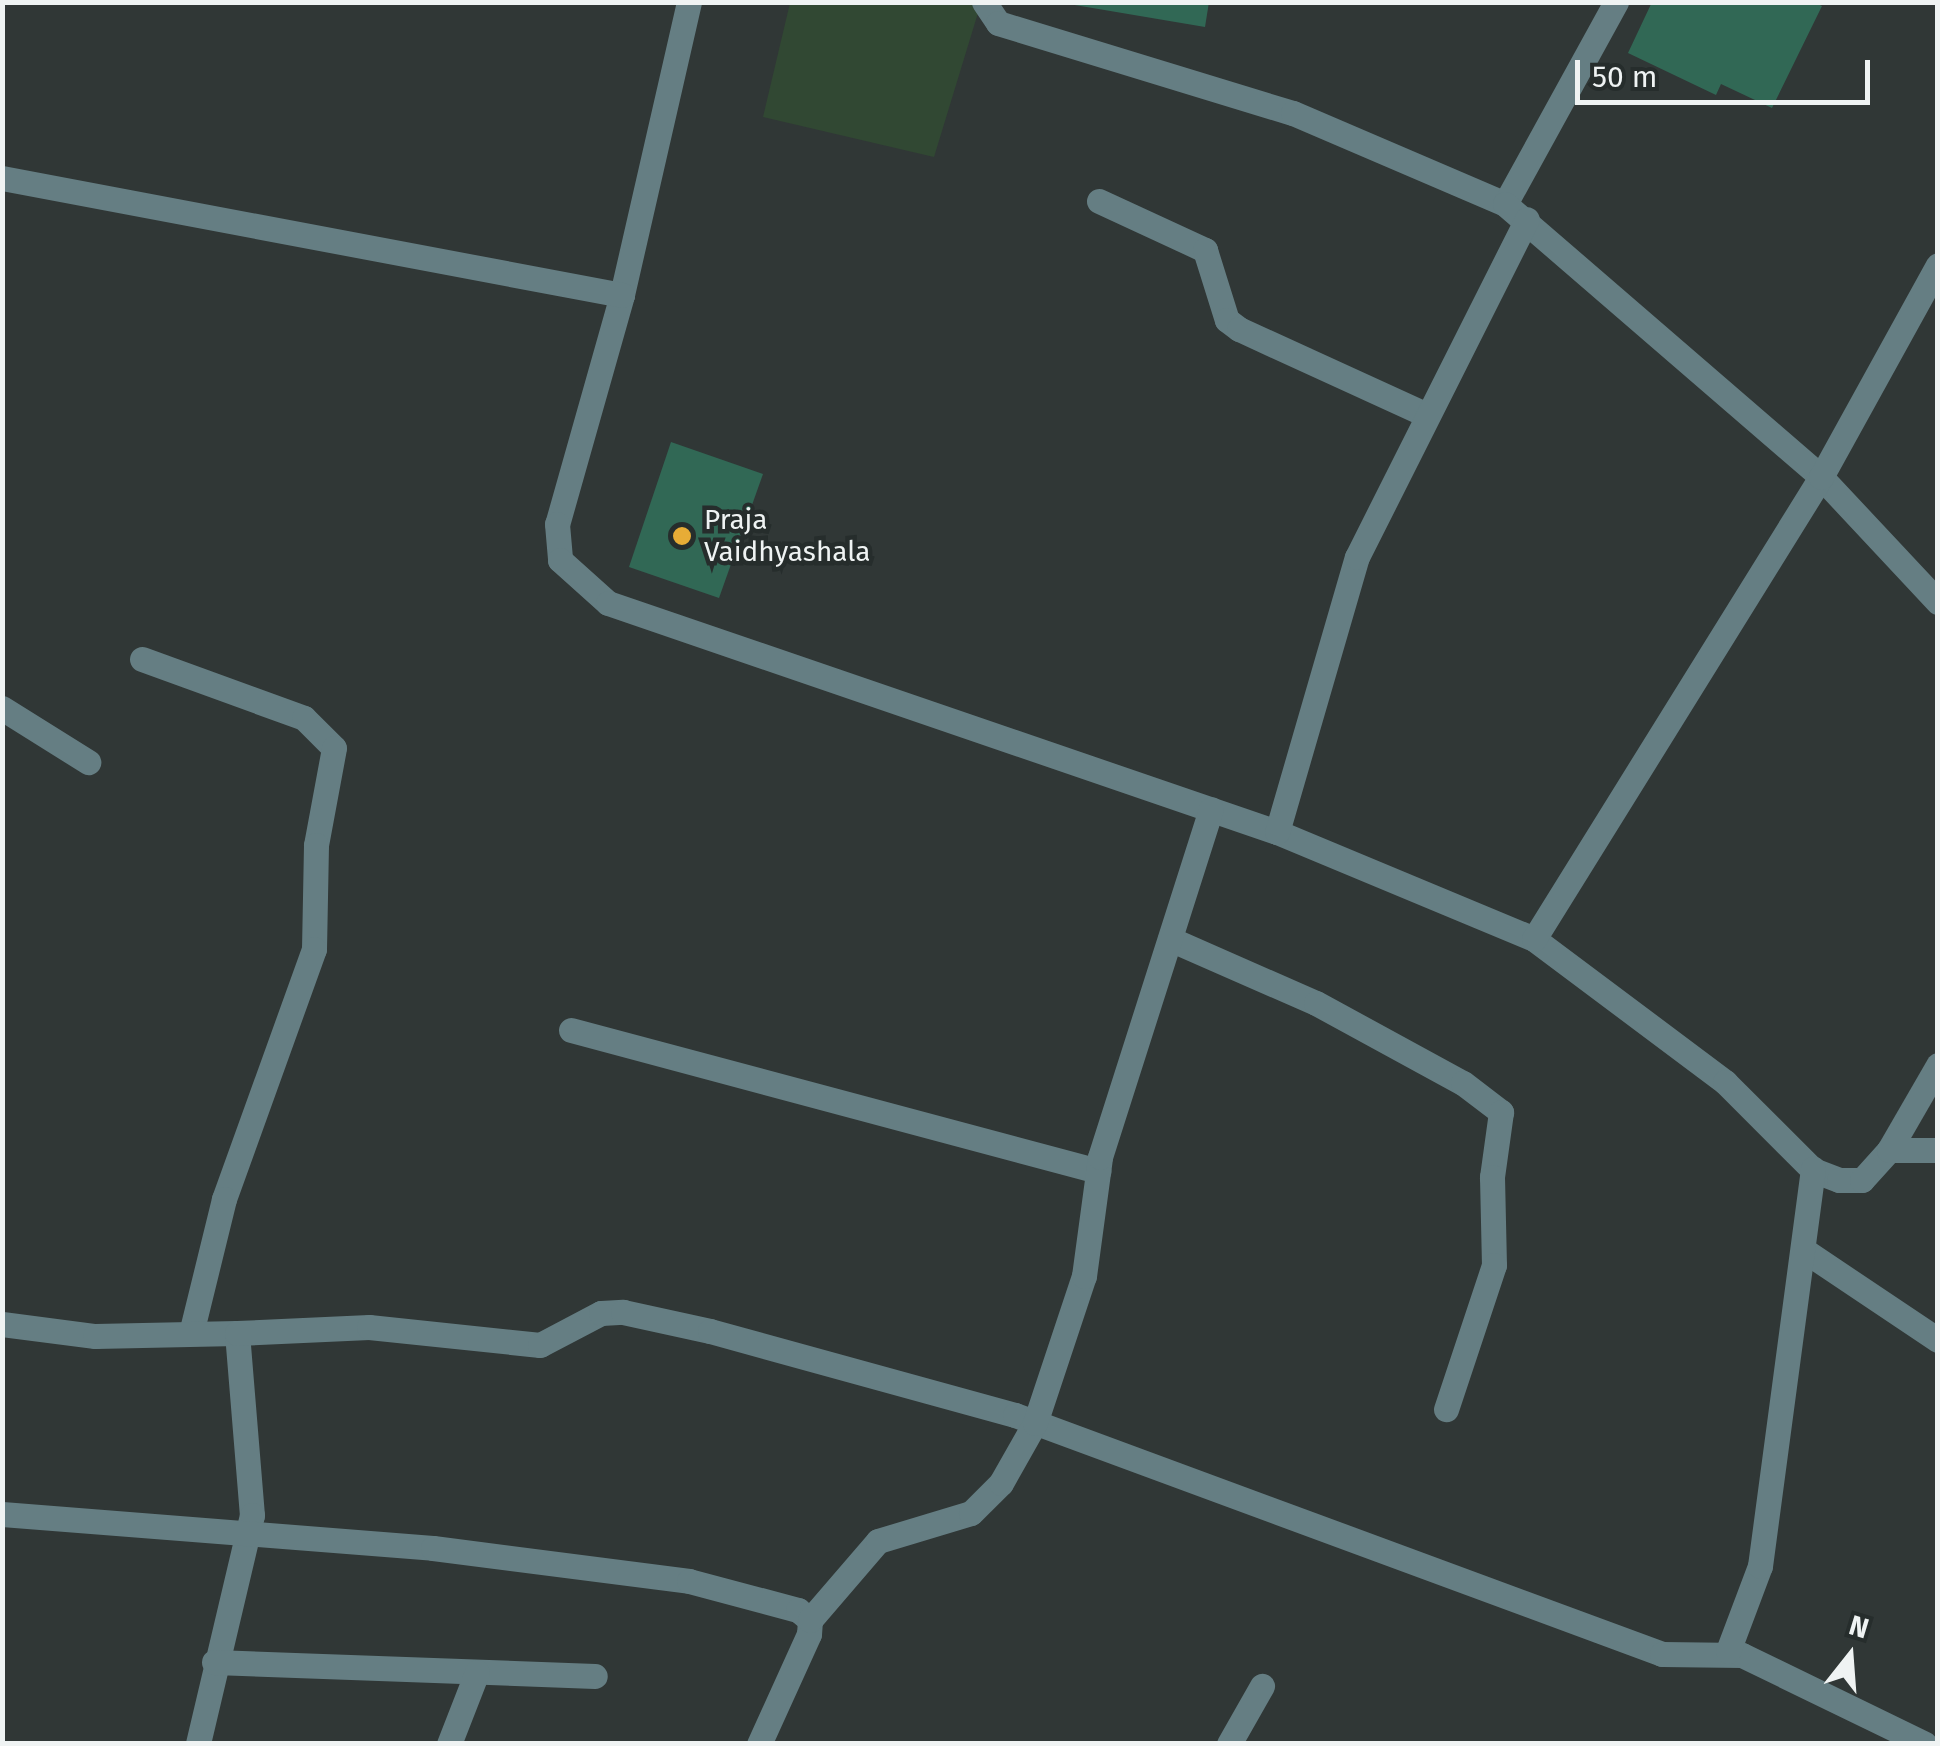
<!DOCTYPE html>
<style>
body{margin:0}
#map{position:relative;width:1940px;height:1746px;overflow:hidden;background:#303736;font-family:"Fira Sans",sans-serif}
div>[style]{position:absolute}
.green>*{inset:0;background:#314833}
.building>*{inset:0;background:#316855}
.minor>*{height:25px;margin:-12.5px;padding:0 12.5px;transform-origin:12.5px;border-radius:12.5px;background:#657e83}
.dots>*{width:28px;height:28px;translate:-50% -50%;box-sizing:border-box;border:5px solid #262d2c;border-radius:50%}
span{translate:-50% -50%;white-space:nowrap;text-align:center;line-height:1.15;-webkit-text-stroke:9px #262d2c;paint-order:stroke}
.poi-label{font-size:28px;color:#eff3f3}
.left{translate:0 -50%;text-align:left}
.frame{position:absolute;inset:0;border:5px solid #eff3f3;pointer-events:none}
.north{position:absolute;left:1800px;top:1606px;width:100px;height:100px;-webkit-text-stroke:8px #262d2c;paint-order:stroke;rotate:17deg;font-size:28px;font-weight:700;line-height:40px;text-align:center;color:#eff3f3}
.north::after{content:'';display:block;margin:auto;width:35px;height:45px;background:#eff3f3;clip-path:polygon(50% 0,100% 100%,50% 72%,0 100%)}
.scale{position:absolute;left:1575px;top:60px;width:295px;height:45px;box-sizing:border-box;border:5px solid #eff3f3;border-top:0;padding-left:12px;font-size:30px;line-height:35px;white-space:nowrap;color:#eff3f3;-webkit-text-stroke:8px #262d2c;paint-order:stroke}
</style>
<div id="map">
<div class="green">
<div style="clip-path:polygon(790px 3px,981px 3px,934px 157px,763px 117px)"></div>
</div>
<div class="building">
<div style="clip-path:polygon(1057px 2px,1209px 2px,1205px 27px)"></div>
<div style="clip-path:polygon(1652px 2px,1813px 2px,1822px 6px,1772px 108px,1721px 84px,1716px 95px,1628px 53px)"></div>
<div style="clip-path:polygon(671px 442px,763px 474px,719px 598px,629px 567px)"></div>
</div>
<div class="minor">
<div style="left:689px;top:2px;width:301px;rotate:102.9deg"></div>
<div style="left:622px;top:295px;width:238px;rotate:105.8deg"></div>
<div style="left:557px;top:524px;width:36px;rotate:85deg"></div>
<div style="left:560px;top:560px;width:64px;rotate:41.9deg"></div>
<div style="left:608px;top:603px;width:707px;rotate:18.9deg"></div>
<div style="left:1277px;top:832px;width:278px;rotate:22.6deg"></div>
<div style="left:1534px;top:939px;width:239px;rotate:36.8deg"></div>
<div style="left:1725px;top:1082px;width:124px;rotate:45deg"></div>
<div style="left:1813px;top:1170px;width:28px;rotate:21deg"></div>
<div style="left:1839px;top:1180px;width:23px"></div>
<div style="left:1862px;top:1180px;width:40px;rotate:-48deg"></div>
<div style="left:1889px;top:1150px;width:98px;rotate:-60deg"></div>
<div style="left:984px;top:2px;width:25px;rotate:56deg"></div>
<div style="left:998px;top:23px;width:308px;rotate:17deg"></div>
<div style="left:1293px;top:113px;width:231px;rotate:23.2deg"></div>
<div style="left:1616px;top:2px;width:230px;rotate:118.8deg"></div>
<div style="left:1505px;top:204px;width:418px;rotate:40.8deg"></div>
<div style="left:1821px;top:477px;width:171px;rotate:46.9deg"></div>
<div style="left:2px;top:178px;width:631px;rotate:10.69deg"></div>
<div style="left:1099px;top:201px;width:117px;rotate:24.8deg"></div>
<div style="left:1205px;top:250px;width:73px;rotate:72.6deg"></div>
<div style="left:1227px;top:320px;width:15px;rotate:37deg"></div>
<div style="left:1239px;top:329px;width:207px;rotate:24.6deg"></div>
<div style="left:142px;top:659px;width:172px;rotate:20deg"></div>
<div style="left:304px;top:718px;width:42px;rotate:45deg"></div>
<div style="left:334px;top:748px;width:99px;rotate:100.5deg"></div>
<div style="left:316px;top:845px;width:104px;rotate:91.1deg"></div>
<div style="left:314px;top:949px;width:266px;rotate:109.8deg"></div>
<div style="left:224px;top:1199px;width:138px;rotate:103.8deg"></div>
<div style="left:2px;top:708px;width:102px;rotate:32.1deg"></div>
<div style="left:1277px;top:832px;width:286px;rotate:-73.8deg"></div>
<div style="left:1357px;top:557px;width:378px;rotate:-63.3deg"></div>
<div style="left:1170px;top:939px;width:159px;rotate:23.7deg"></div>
<div style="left:1316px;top:1003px;width:167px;rotate:28.6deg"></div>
<div style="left:1463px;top:1083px;width:48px;rotate:37.3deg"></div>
<div style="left:1501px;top:1112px;width:66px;rotate:97.9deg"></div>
<div style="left:1492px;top:1177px;width:88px;rotate:88.7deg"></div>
<div style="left:1494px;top:1265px;width:152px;rotate:108.4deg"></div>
<div style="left:1534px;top:939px;width:544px;rotate:-58.15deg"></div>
<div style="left:1821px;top:477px;width:242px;rotate:-61.1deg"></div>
<div style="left:571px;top:1030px;width:546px;rotate:14.98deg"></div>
<div style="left:1889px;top:1150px;width:49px"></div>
<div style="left:1805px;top:1251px;width:160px;rotate:33.8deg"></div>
<div style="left:2px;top:1324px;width:94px;rotate:7.4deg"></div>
<div style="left:95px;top:1336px;width:142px;rotate:-1.2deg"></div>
<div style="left:237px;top:1333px;width:183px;rotate:85.3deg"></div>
<div style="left:252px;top:1515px;width:235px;rotate:103.3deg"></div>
<div style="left:237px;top:1333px;width:132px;rotate:-2.6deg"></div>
<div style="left:369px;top:1327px;width:172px;rotate:6deg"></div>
<div style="left:540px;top:1345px;width:69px;rotate:-27.7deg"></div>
<div style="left:601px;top:1313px;width:22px;rotate:-3deg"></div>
<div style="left:623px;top:1312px;width:89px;rotate:12.3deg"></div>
<div style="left:710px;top:1331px;width:316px;rotate:15.4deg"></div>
<div style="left:1015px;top:1415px;width:690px;rotate:20.27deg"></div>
<div style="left:1662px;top:1654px;width:80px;rotate:0.7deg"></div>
<div style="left:1742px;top:1655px;width:203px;rotate:25.9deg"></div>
<div style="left:2px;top:1514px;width:432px;rotate:4.5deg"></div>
<div style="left:433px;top:1548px;width:258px;rotate:7.3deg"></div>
<div style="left:689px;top:1581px;width:113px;rotate:14.9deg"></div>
<div style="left:798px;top:1610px;width:16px;rotate:40deg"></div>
<div style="left:810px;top:1620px;width:14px;rotate:94deg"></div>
<div style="left:809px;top:1634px;width:121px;rotate:114.4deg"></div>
<div style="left:810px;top:1620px;width:104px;rotate:-49.3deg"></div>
<div style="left:878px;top:1541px;width:97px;rotate:-16.8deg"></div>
<div style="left:971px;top:1513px;width:42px;rotate:-45deg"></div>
<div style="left:1001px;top:1483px;width:69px;rotate:-60.5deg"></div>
<div style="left:1035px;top:1423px;width:155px;rotate:-71.6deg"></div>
<div style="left:1084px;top:1276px;width:120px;rotate:-82.3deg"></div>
<div style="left:1100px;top:1157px;width:365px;rotate:-72.3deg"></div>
<div style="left:1728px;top:1651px;width:91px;rotate:-69.4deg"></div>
<div style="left:1760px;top:1566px;width:401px;rotate:-82.4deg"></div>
<div style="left:214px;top:1662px;width:381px;rotate:2.1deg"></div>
<div style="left:449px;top:1744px;width:77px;rotate:-68.7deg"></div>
<div style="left:1229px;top:1744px;width:67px;rotate:-60.4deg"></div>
</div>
<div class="dots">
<div style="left:682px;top:536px;background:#e7ac36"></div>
</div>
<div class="poi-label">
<span class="left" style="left:704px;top:536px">Praja<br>Vaidhyashala</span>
</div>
<div class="frame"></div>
<div class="north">N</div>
<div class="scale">50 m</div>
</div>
